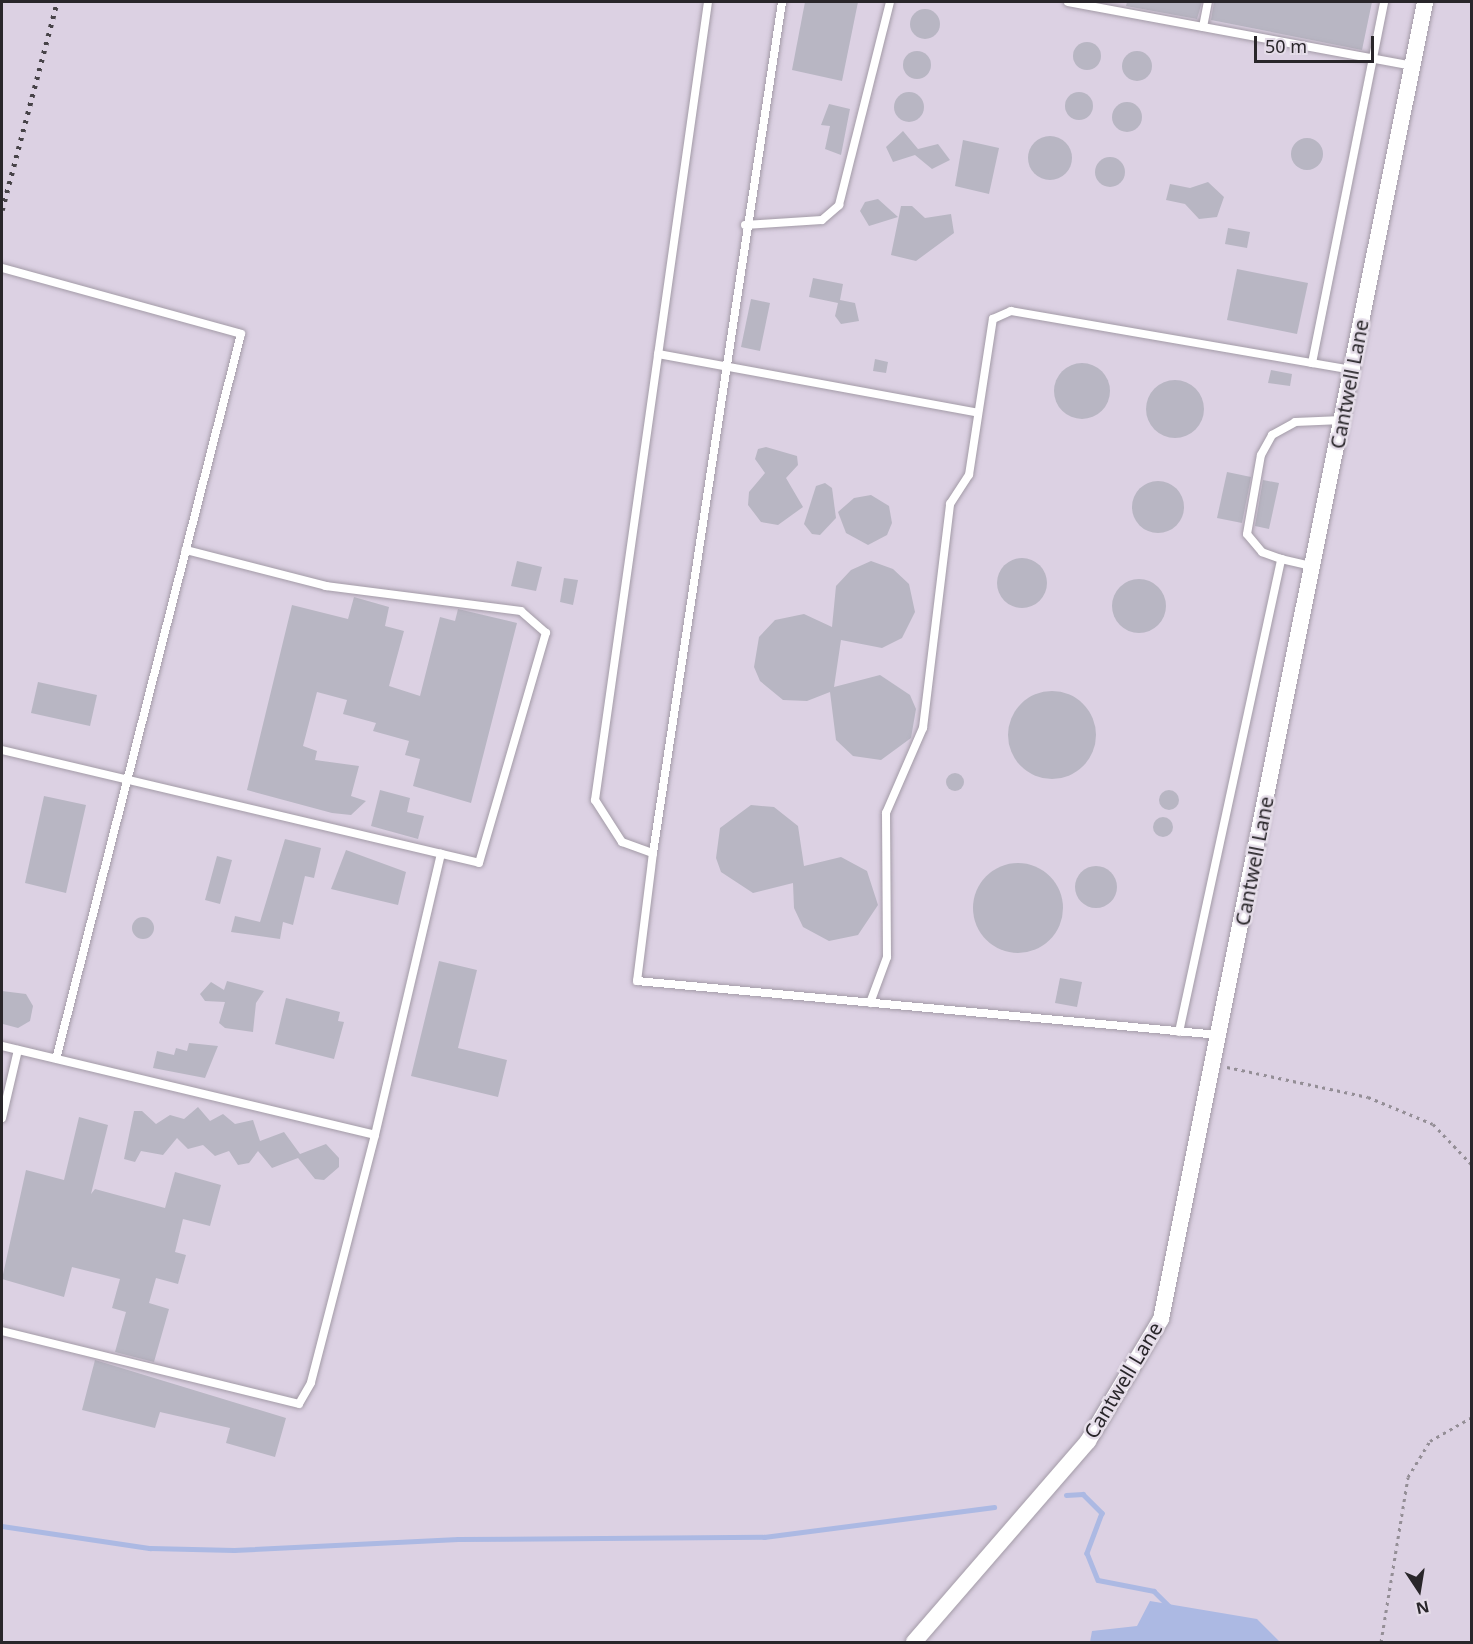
<!DOCTYPE html>
<style>
body{margin:0}
#map{position:relative;width:1473px;height:1644px;overflow:hidden;background:#e5dde9;font-family:"Noto Sans",sans-serif}
div>[style]{position:absolute}
.built>*{inset:0;background:#dcd1e3}
.water>*{inset:0;background:#acb9e3}
.stream>*{height:4.5px;margin:-2.25px;padding:0 2.25px;transform-origin:2.25px;border-radius:2.25px;background:#acb9e3}
.building>*{inset:0;background:#b8b6c3}
.round{border-radius:50%}
.path>*{height:3px;margin-top:-1.5px;transform-origin:0;background:repeating-linear-gradient(90deg,#948e96 0 3px,transparent 0 7.5px)}
.roads{filter:drop-shadow(0 0 2px #a39ba7) drop-shadow(0 0 2px #a39ba7)}
.service>*{height:8px;margin:-4px;padding:0 4px;transform-origin:4px;border-radius:4px;background:#fff}
.minor>*{height:16px;margin:-8px;padding:0 8px;transform-origin:8px;border-radius:8px;background:#fff}
.rail>*{height:4.5px;margin-top:-2.25px;transform-origin:0;background:repeating-linear-gradient(90deg,#474348 0 3px,transparent 0 9px)}
span{translate:-50% -50%;white-space:nowrap;text-align:center;line-height:1.15;-webkit-text-stroke:5px #e5dde9;paint-order:stroke}
.street-label{font-size:20px;color:#29262a}
.frame{position:absolute;inset:0;border:3px solid #29262a;pointer-events:none}
.north{position:absolute;left:1389px;top:1560px;width:60px;height:60px;-webkit-text-stroke:4px #e5dde9;paint-order:stroke;rotate:168deg;font-size:16px;font-weight:700;line-height:24px;text-align:center;color:#29262a}
.north::after{content:'';display:block;margin:auto;width:21px;height:27px;background:#29262a;clip-path:polygon(50% 0,100% 100%,50% 72%,0 100%)}
.scale{position:absolute;left:1254px;top:36px;width:120px;height:27px;box-sizing:border-box;border:3px solid #29262a;border-top:0;padding-left:8px;font-size:18px;line-height:21px;white-space:nowrap;color:#29262a;-webkit-text-stroke:4px #e5dde9;paint-order:stroke}
</style>
<div id="map">
<div class="built">
<div style="clip-path:polygon(2px 2px,1471px 2px,1471px 1642px,2px 1641px)"></div>
</div>
<div class="water">
<div style="clip-path:polygon(1150px 1601px,1257px 1619px,1280px 1642px,1090px 1642px,1092px 1631px,1137px 1626px)"></div>
</div>
<div class="stream">
<div style="left:1066px;top:1495px;width:17px;rotate:-3deg"></div>
<div style="left:1083px;top:1494px;width:27px;rotate:45deg"></div>
<div style="left:1102px;top:1513px;width:43px;rotate:110.6deg"></div>
<div style="left:1087px;top:1553px;width:29px;rotate:68deg"></div>
<div style="left:1098px;top:1580px;width:57px;rotate:11.1deg"></div>
<div style="left:1154px;top:1591px;width:21px;rotate:45deg"></div>
<div style="left:2px;top:1526px;width:150px;rotate:8.5deg"></div>
<div style="left:150px;top:1548px;width:84px;rotate:1.4deg"></div>
<div style="left:234px;top:1550px;width:224px;rotate:-2.8deg"></div>
<div style="left:458px;top:1539px;width:306px;rotate:-0.4deg"></div>
<div style="left:764px;top:1537px;width:232px;rotate:-7.4deg"></div>
</div>
<div class="building">
<div style="clip-path:polygon(805px 2px,858px 2px,842px 81px,792px 70px)"></div>
<div style="clip-path:polygon(1127px 2px,1202px 2px,1197px 19px,1126px 6px)"></div>
<div style="clip-path:polygon(1214px 2px,1372px 2px,1362px 50px,1211px 20px)"></div>
<div class="round" style="left:910px;top:9px;width:30px;height:30px"></div>
<div class="round" style="left:1073px;top:42px;width:28px;height:28px"></div>
<div class="round" style="left:903px;top:51px;width:28px;height:28px"></div>
<div class="round" style="left:1122px;top:51px;width:30px;height:30px"></div>
<div class="round" style="left:894px;top:92px;width:30px;height:30px"></div>
<div class="round" style="left:1065px;top:92px;width:28px;height:28px"></div>
<div class="round" style="left:1112px;top:102px;width:30px;height:30px"></div>
<div style="clip-path:polygon(829px 104px,850px 109px,841px 155px,825px 149px,830px 126px,821px 125px)"></div>
<div style="clip-path:polygon(903px 131px,918px 149px,938px 144px,950px 160px,932px 169px,915px 155px,893px 162px,886px 147px)"></div>
<div class="round" style="left:1028px;top:136px;width:44px;height:44px"></div>
<div class="round" style="left:1291px;top:138px;width:32px;height:32px"></div>
<div style="clip-path:polygon(963px 140px,999px 148px,989px 194px,955px 186px)"></div>
<div class="round" style="left:1095px;top:157px;width:30px;height:30px"></div>
<div style="clip-path:polygon(1208px 182px,1224px 197px,1217px 217px,1199px 219px,1185px 204px,1166px 200px,1170px 184px,1190px 188px)"></div>
<div style="clip-path:polygon(878px 199px,898px 217px,869px 226px,860px 211px,865px 202px)"></div>
<div style="clip-path:polygon(901px 206px,912px 206px,925px 218px,951px 214px,954px 233px,916px 261px,891px 255px)"></div>
<div style="clip-path:polygon(1228px 228px,1250px 232px,1247px 248px,1225px 244px)"></div>
<div style="clip-path:polygon(1237px 269px,1308px 283px,1297px 334px,1227px 320px)"></div>
<div style="clip-path:polygon(813px 278px,843px 284px,840px 300px,855px 303px,859px 321px,841px 324px,835px 316px,838px 303px,809px 297px)"></div>
<div style="clip-path:polygon(751px 299px,770px 303px,760px 351px,741px 347px)"></div>
<div style="clip-path:polygon(875px 359px,888px 362px,886px 373px,873px 371px)"></div>
<div class="round" style="left:1054px;top:363px;width:56px;height:56px"></div>
<div style="clip-path:polygon(1271px 370px,1292px 374px,1290px 386px,1268px 383px)"></div>
<div class="round" style="left:1146px;top:380px;width:58px;height:58px"></div>
<div style="clip-path:polygon(766px 447px,797px 456px,798px 465px,786px 478px,803px 507px,778px 525px,761px 522px,748px 505px,749px 492px,765px 473px,755px 459px,758px 449px)"></div>
<div style="clip-path:polygon(1227px 472px,1251px 477px,1242px 523px,1217px 518px)"></div>
<div style="clip-path:polygon(1263px 480px,1279px 483px,1269px 529px,1255px 526px)"></div>
<div class="round" style="left:1132px;top:481px;width:52px;height:52px"></div>
<div style="clip-path:polygon(825px 483px,832px 488px,836px 518px,820px 535px,812px 534px,804px 524px,816px 486px)"></div>
<div style="clip-path:polygon(871px 495px,889px 506px,892px 523px,887px 535px,868px 545px,846px 533px,838px 512px,854px 498px)"></div>
<div class="round" style="left:997px;top:558px;width:50px;height:50px"></div>
<div style="clip-path:polygon(517px 561px,542px 567px,536px 591px,511px 586px)"></div>
<div style="clip-path:polygon(871px 561px,893px 569px,909px 584px,915px 612px,902px 638px,882px 648px,841px 640px,834px 687px,880px 675px,910px 695px,916px 709px,911px 738px,881px 760px,853px 756px,836px 740px,830px 692px,807px 701px,783px 700px,760px 681px,754px 667px,759px 637px,775px 620px,804px 614px,832px 627px,836px 586px,851px 570px)"></div>
<div style="clip-path:polygon(564px 578px,578px 580px,573px 605px,560px 602px)"></div>
<div class="round" style="left:1112px;top:579px;width:54px;height:54px"></div>
<div style="clip-path:polygon(354px 597px,389px 607px,385px 626px,404px 631px,389px 686px,420px 696px,440px 617px,455px 621px,458px 609px,517px 623px,471px 803px,413px 786px,420px 759px,405px 755px,409px 741px,373px 731px,376px 723px,343px 714px,347px 700px,317px 692px,303px 746px,317px 751px,315px 760px,359px 766px,351px 796px,366px 801px,351px 815px,332px 813px,247px 790px,292px 605px,348px 619px)"></div>
<div style="clip-path:polygon(38px 682px,97px 695px,90px 726px,31px 713px)"></div>
<div class="round" style="left:1008px;top:691px;width:88px;height:88px"></div>
<div class="round" style="left:946px;top:773px;width:18px;height:18px"></div>
<div class="round" style="left:1159px;top:790px;width:20px;height:20px"></div>
<div style="clip-path:polygon(380px 790px,410px 798px,407px 812px,424px 816px,418px 839px,371px 826px)"></div>
<div style="clip-path:polygon(44px 796px,86px 805px,66px 893px,25px 883px)"></div>
<div style="clip-path:polygon(751px 805px,774px 807px,798px 826px,804px 866px,841px 857px,867px 871px,878px 905px,858px 935px,829px 941px,803px 927px,794px 908px,793px 883px,753px 893px,721px 872px,716px 858px,720px 828px)"></div>
<div class="round" style="left:1153px;top:817px;width:20px;height:20px"></div>
<div style="clip-path:polygon(285px 839px,321px 848px,314px 878px,305px 876px,293px 925px,283px 922px,280px 939px,231px 932px,235px 916px,260px 922px)"></div>
<div style="clip-path:polygon(346px 850px,406px 872px,398px 905px,331px 889px)"></div>
<div style="clip-path:polygon(217px 856px,232px 860px,220px 904px,205px 900px)"></div>
<div class="round" style="left:973px;top:863px;width:90px;height:90px"></div>
<div class="round" style="left:1075px;top:866px;width:42px;height:42px"></div>
<div class="round" style="left:132px;top:917px;width:22px;height:22px"></div>
<div style="clip-path:polygon(439px 961px,477px 970px,458px 1048px,507px 1060px,498px 1097px,411px 1076px)"></div>
<div style="clip-path:polygon(1060px 978px,1082px 982px,1077px 1007px,1055px 1003px)"></div>
<div style="clip-path:polygon(227px 981px,264px 991px,256px 1003px,253px 1032px,225px 1028px,219px 1023px,225px 1002px,205px 1001px,200px 994px,211px 982px,224px 990px)"></div>
<div style="clip-path:polygon(2px 991px,26px 994px,33px 1006px,30px 1021px,18px 1028px,3px 1024px)"></div>
<div style="clip-path:polygon(286px 998px,340px 1012px,338px 1021px,344px 1022px,334px 1059px,275px 1044px)"></div>
<div style="clip-path:polygon(189px 1043px,218px 1046px,205px 1078px,153px 1068px,157px 1051px,174px 1055px,176px 1048px,187px 1051px)"></div>
<div style="clip-path:polygon(198px 1107px,210px 1121px,223px 1114px,235px 1124px,253px 1120px,260px 1141px,284px 1132px,300px 1154px,326px 1144px,339px 1158px,339px 1167px,324px 1180px,315px 1179px,298px 1158px,272px 1168px,258px 1151px,249px 1163px,238px 1165px,229px 1151px,215px 1156px,203px 1145px,188px 1149px,177px 1138px,163px 1155px,141px 1151px,135px 1162px,124px 1159px,134px 1111px,142px 1111px,156px 1124px,170px 1115px,184px 1119px)"></div>
<div style="clip-path:polygon(79px 1117px,108px 1125px,91px 1194px,95px 1189px,165px 1208px,175px 1172px,221px 1185px,210px 1226px,183px 1219px,175px 1252px,186px 1255px,178px 1284px,156px 1278px,149px 1303px,169px 1309px,154px 1362px,115px 1352px,126px 1312px,112px 1308px,120px 1279px,72px 1267px,64px 1297px,2px 1279px,26px 1170px,64px 1180px)"></div>
<div style="clip-path:polygon(95px 1360px,286px 1418px,275px 1457px,226px 1443px,230px 1428px,160px 1412px,155px 1428px,82px 1410px)"></div>
</div>
<div class="path">
<div style="left:1227px;top:1067px;width:144px;rotate:12deg"></div>
<div style="left:1368px;top:1097px;width:70px;rotate:22.6deg"></div>
<div style="left:1433px;top:1124px;width:57px;rotate:46.4deg"></div>
<div style="left:1381px;top:1642px;width:167px;rotate:-80.7deg"></div>
<div style="left:1408px;top:1477px;width:42px;rotate:-58.6deg"></div>
<div style="left:1430px;top:1441px;width:48px;rotate:-29.7deg"></div>
</div>
<div class="roads">
<div class="service">
<div style="left:708px;top:2px;width:806px;rotate:98.06deg"></div>
<div style="left:595px;top:800px;width:50px;rotate:57.3deg"></div>
<div style="left:622px;top:842px;width:33px;rotate:20deg"></div>
<div style="left:653px;top:853px;width:129px;rotate:97.1deg"></div>
<div style="left:637px;top:981px;width:584px;rotate:5.3deg"></div>
<div style="left:1068px;top:2px;width:351px;rotate:10.5deg"></div>
<div style="left:1203px;top:27px;width:25px;rotate:-79deg"></div>
<div style="left:745px;top:225px;width:77px;rotate:-3.7deg"></div>
<div style="left:822px;top:220px;width:23px;rotate:-41deg"></div>
<div style="left:839px;top:205px;width:209px;rotate:-75.9deg"></div>
<div style="left:2px;top:268px;width:248px;rotate:15.4deg"></div>
<div style="left:241px;top:334px;width:748px;rotate:104.31deg"></div>
<div style="left:658px;top:354px;width:325px;rotate:10.4deg"></div>
<div style="left:1312px;top:363px;width:368px;rotate:-78.7deg"></div>
<div style="left:1281px;top:559px;width:20px;rotate:-160deg"></div>
<div style="left:1262px;top:552px;width:23px;rotate:-130deg"></div>
<div style="left:1247px;top:534px;width:80px;rotate:-80deg"></div>
<div style="left:1261px;top:455px;width:23px;rotate:-61deg"></div>
<div style="left:1272px;top:435px;width:26px;rotate:-29deg"></div>
<div style="left:1295px;top:422px;width:47px;rotate:-2.4deg"></div>
<div style="left:2px;top:750px;width:490px;rotate:13.3deg"></div>
<div style="left:479px;top:863px;width:240px;rotate:-73.8deg"></div>
<div style="left:546px;top:633px;width:33px;rotate:-139deg"></div>
<div style="left:521px;top:611px;width:197px;rotate:-172.7deg"></div>
<div style="left:326px;top:586px;width:145px;rotate:-165.6deg"></div>
<div style="left:653px;top:853px;width:861px;rotate:-81.38deg"></div>
<div style="left:870px;top:1003px;width:49px;rotate:-69.7deg"></div>
<div style="left:887px;top:957px;width:144px;rotate:-90.4deg"></div>
<div style="left:886px;top:813px;width:93px;rotate:-66.5deg"></div>
<div style="left:923px;top:728px;width:226px;rotate:-83.1deg"></div>
<div style="left:950px;top:504px;width:35px;rotate:-57deg"></div>
<div style="left:969px;top:475px;width:158px;rotate:-81.3deg"></div>
<div style="left:993px;top:319px;width:20px;rotate:-24deg"></div>
<div style="left:1011px;top:311px;width:346px;rotate:9.8deg"></div>
<div style="left:1179px;top:1032px;width:484px;rotate:-77.8deg"></div>
<div style="left:1281px;top:559px;width:32px;rotate:13deg"></div>
<div style="left:2px;top:1046px;width:383px;rotate:13.4deg"></div>
<div style="left:375px;top:1135px;width:256px;rotate:104.5deg"></div>
<div style="left:311px;top:1383px;width:24px;rotate:120deg"></div>
<div style="left:299px;top:1404px;width:306px;rotate:-166.2deg"></div>
<div style="left:2px;top:1118px;width:70px;rotate:-76.8deg"></div>
<div style="left:375px;top:1135px;width:289px;rotate:-76.8deg"></div>
</div>
<div class="minor">
<div style="left:914px;top:1642px;width:266px;rotate:-49.1deg"></div>
<div style="left:1088px;top:1441px;width:142px;rotate:-59.1deg"></div>
<div style="left:1161px;top:1319px;width:1343px;rotate:-78.66deg"></div>
</div>
</div>
<div class="rail">
<div style="left:2px;top:210px;width:215px;rotate:-75.2deg"></div>
</div>
<div class="street-label">
<span style="left:1349px;top:384px;rotate:-79deg">Cantwell Lane</span>
<span style="left:1254px;top:861px;rotate:-79deg">Cantwell Lane</span>
<span style="left:1123px;top:1380px;rotate:-59deg">Cantwell Lane</span>
</div>
<div class="frame"></div>
<div class="north">N</div>
<div class="scale">50 m</div>
</div>
